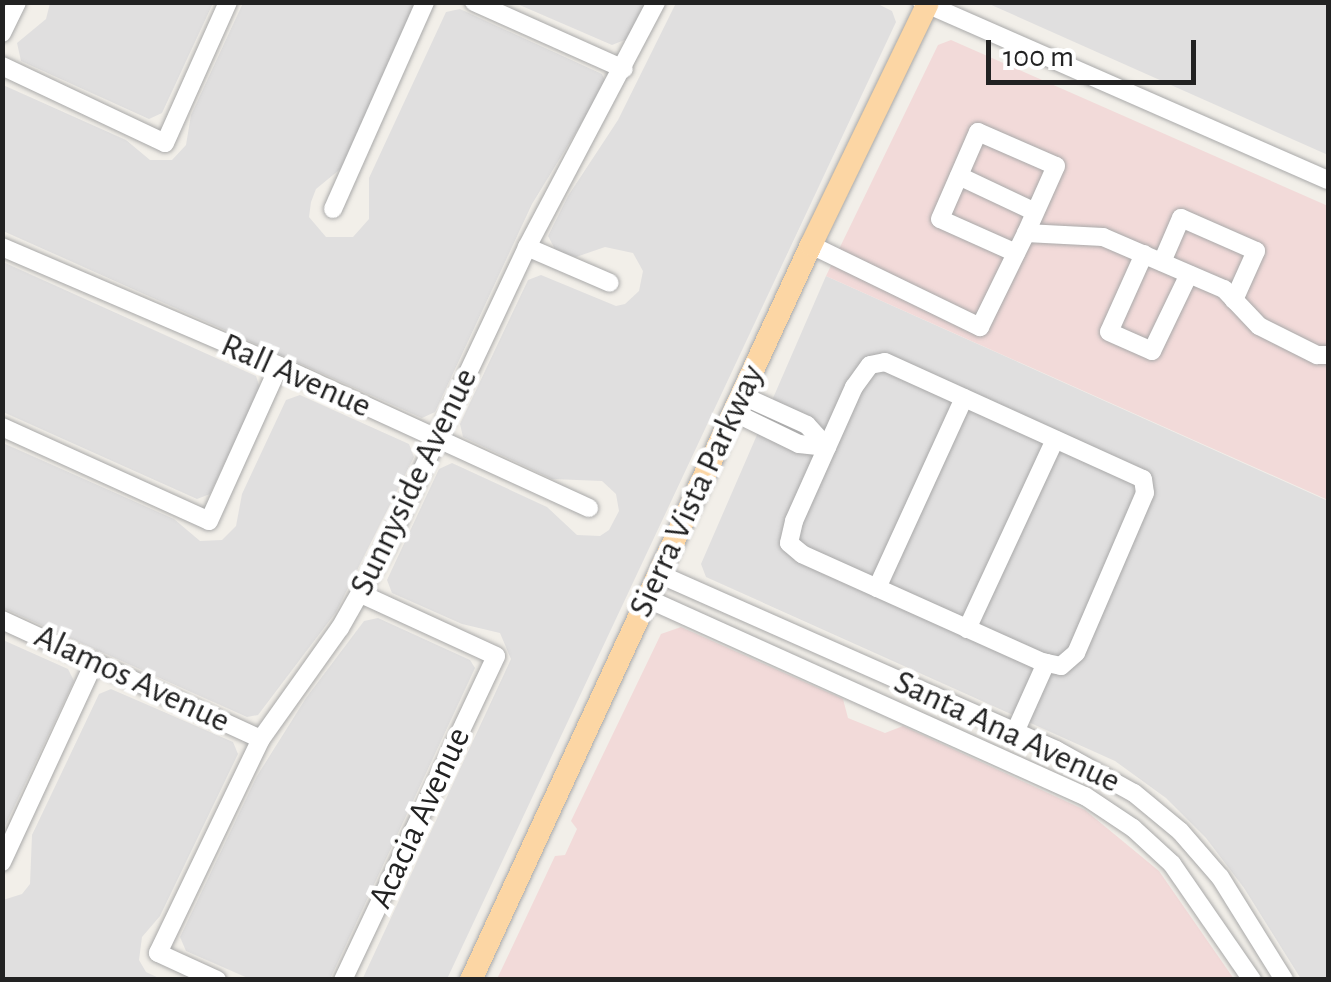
<!DOCTYPE html>
<style>
body{margin:0}
#map{position:relative;width:1331px;height:982px;overflow:hidden;background:#f2efe9;font-family:"Alegreya Sans",sans-serif}
div>[style]{position:absolute}
.residential>*{inset:0;background:#e0dfdf}
.commercial>*{inset:0;background:#f2dad9}
.roads{filter:drop-shadow(0 0 2px #a9a9a9) drop-shadow(0 0 2px #a9a9a9)}
.minor>*{height:18px;margin:-9px;padding:0 9px;transform-origin:9px;border-radius:9px;background:#fff}
.major>*{height:22px;margin:-11px;padding:0 11px;transform-origin:11px;border-radius:11px;background:#fcd6a4}
span{translate:-50% -50%;white-space:nowrap;text-align:center;line-height:1.15;-webkit-text-stroke:9px #fff;paint-order:stroke}
.street-label{font-size:35px;color:#222}
.frame{position:absolute;inset:0;border:5px solid #222;pointer-events:none}
.scale{position:absolute;left:986px;top:40px;width:210px;height:45px;box-sizing:border-box;border:5px solid #222;border-top:0;padding-left:12px;font-size:30px;line-height:35px;white-space:nowrap;color:#222;-webkit-text-stroke:8px #fff;paint-order:stroke}
</style>
<div id="map">
<div class="residential">
<div style="clip-path:polygon(874px 2px,892px 11px,896px 22px,447px 979px,362px 980px,511px 659px,500px 633px,462px 624px,392px 593px,387px 580px,439px 469px,452px 463px,547px 507px,577px 535px,600px 536px,609px 530px,619px 511px,616px 494px,602px 481px,552px 479px,463px 437px,460px 424px,528px 280px,541px 275px,616px 306px,625px 304px,639px 291px,643px 271px,633px 253px,605px 247px,576px 257px,556px 251px,548px 236px,568px 196px,618px 120px,676px 3px)"></div>
<div style="clip-path:polygon(50px 3px,50px 2px,213px 3px,162px 113px,149px 119px,21px 61px,17px 43px,46px 19px)"></div>
<div style="clip-path:polygon(243px 3px,419px 3px,344px 166px,316px 189px,311px 202px,309px 217px,326px 237px,353px 237px,369px 219px,369px 178px,446px 12px,460px 9px,602px 74px,606px 83px,532px 204px,435px 412px,422px 418px,3px 231px,3px 85px,126px 140px,150px 160px,172px 160px,186px 145px,191px 115px)"></div>
<div style="clip-path:polygon(515px 3px,645px 3px,627px 39px,612px 45px)"></div>
<div style="clip-path:polygon(987px 3px,1328px 3px,1328px 155px)"></div>
<div style="clip-path:polygon(3px 262px,256px 376px,260px 388px,210px 494px,197px 499px,3px 412px)"></div>
<div style="clip-path:polygon(826px 276px,1328px 501px,1328px 979px,1301px 979px,1244px 888px,1206px 838px,1166px 798px,1115px 761px,706px 577px,701px 564px)"></div>
<div style="clip-path:polygon(300px 395px,409px 444px,414px 457px,336px 612px,258px 715px,247px 717px,3px 608px,3px 443px,174px 519px,200px 541px,222px 540px,236px 526px,242px 494px,286px 400px)"></div>
<div style="clip-path:polygon(378px 618px,470px 660px,475px 668px,330px 979px,250px 979px,186px 951px,180px 937px,257px 776px,306px 698px,364px 621px)"></div>
<div style="clip-path:polygon(3px 640px,68px 669px,74px 681px,3px 830px)"></div>
<div style="clip-path:polygon(111px 689px,233px 742px,238px 754px,160px 916px,142px 937px,139px 960px,146px 972px,161px 979px,3px 979px,3px 900px,22px 894px,30px 884px,32px 835px,99px 694px)"></div>
</div>
<div class="commercial">
<div style="clip-path:polygon(951px 40px,1328px 206px,1328px 500px,826px 276px,938px 45px)"></div>
<div style="clip-path:polygon(681px 627px,843px 699px,848px 718px,885px 733px,903px 726px,1085px 810px,1159px 871px,1234px 979px,497px 979px,555px 856px,565px 855px,577px 829px,571px 821px,661px 634px)"></div>
</div>
<div class="roads">
<div class="minor">
<div style="left:474px;top:2px;width:164px;rotate:24.1deg"></div>
<div style="left:922px;top:2px;width:443px;rotate:23.7deg"></div>
<div style="left:2px;top:33px;width:34px;rotate:-64deg"></div>
<div style="left:2px;top:66px;width:180px;rotate:25.3deg"></div>
<div style="left:165px;top:143px;width:154px;rotate:-65.9deg"></div>
<div style="left:959px;top:176px;width:84px;rotate:25.3deg"></div>
<div style="left:333px;top:209px;width:227px;rotate:-66deg"></div>
<div style="left:811px;top:245px;width:188px;rotate:25.9deg"></div>
<div style="left:980px;top:327px;width:105px;rotate:-63.9deg"></div>
<div style="left:1026px;top:233px;width:77px;rotate:3deg"></div>
<div style="left:1103px;top:237px;width:132px;rotate:23.3deg"></div>
<div style="left:1224px;top:289px;width:51px;rotate:46.6deg"></div>
<div style="left:1259px;top:326px;width:65px;rotate:26.6deg"></div>
<div style="left:1317px;top:355px;width:11px"></div>
<div style="left:2px;top:247px;width:301px;rotate:23.2deg"></div>
<div style="left:279px;top:366px;width:341px;rotate:24.6deg"></div>
<div style="left:527px;top:247px;width:90px;rotate:23.4deg"></div>
<div style="left:1016px;top:253px;width:83px;rotate:-155.9deg"></div>
<div style="left:940px;top:219px;width:95px;rotate:-66.4deg"></div>
<div style="left:978px;top:132px;width:85px;rotate:23.6deg"></div>
<div style="left:1056px;top:166px;width:73px;rotate:114.1deg"></div>
<div style="left:1144px;top:254px;width:85px;rotate:114.2deg"></div>
<div style="left:1109px;top:332px;width:47px;rotate:23.8deg"></div>
<div style="left:1152px;top:351px;width:85px;rotate:-64.3deg"></div>
<div style="left:1162px;top:262px;width:48px;rotate:-66.6deg"></div>
<div style="left:1181px;top:218px;width:82px;rotate:23.7deg"></div>
<div style="left:1256px;top:251px;width:54px;rotate:114.2deg"></div>
<div style="left:885px;top:362px;width:283px;rotate:24.4deg"></div>
<div style="left:1143px;top:479px;width:14px;rotate:82deg"></div>
<div style="left:1145px;top:493px;width:174px;rotate:113.3deg"></div>
<div style="left:1076px;top:653px;width:20px;rotate:139deg"></div>
<div style="left:1061px;top:666px;width:19px;rotate:-168deg"></div>
<div style="left:1042px;top:662px;width:263px;rotate:-155.8deg"></div>
<div style="left:802px;top:554px;width:17px;rotate:-140deg"></div>
<div style="left:789px;top:543px;width:23px;rotate:-77deg"></div>
<div style="left:794px;top:521px;width:147px;rotate:-65.9deg"></div>
<div style="left:854px;top:387px;width:27px;rotate:-54deg"></div>
<div style="left:870px;top:365px;width:15px;rotate:-11deg"></div>
<div style="left:741px;top:395px;width:72px;rotate:24.4deg"></div>
<div style="left:807px;top:425px;width:30px;rotate:48deg"></div>
<div style="left:733px;top:412px;width:73px;rotate:25.9deg"></div>
<div style="left:799px;top:444px;width:28px;rotate:6deg"></div>
<div style="left:2px;top:427px;width:227px;rotate:24.4deg"></div>
<div style="left:209px;top:521px;width:170px;rotate:-65.7deg"></div>
<div style="left:659px;top:574px;width:434px;rotate:23.9deg"></div>
<div style="left:1056px;top:750px;width:89px;rotate:28.9deg"></div>
<div style="left:1134px;top:793px;width:60px;rotate:39.6deg"></div>
<div style="left:1180px;top:831px;width:61px;rotate:49deg"></div>
<div style="left:1220px;top:877px;width:121px;rotate:58.1deg"></div>
<div style="left:877px;top:588px;width:209px;rotate:-65.4deg"></div>
<div style="left:648px;top:599px;width:479px;rotate:24.3deg"></div>
<div style="left:1085px;top:796px;width:58px;rotate:33.7deg"></div>
<div style="left:1133px;top:828px;width:53px;rotate:42.7deg"></div>
<div style="left:1172px;top:864px;width:141px;rotate:55.4deg"></div>
<div style="left:2px;top:620px;width:285px;rotate:24.7deg"></div>
<div style="left:967px;top:629px;width:209px;rotate:-65.1deg"></div>
<div style="left:1015px;top:732px;width:76px;rotate:-65.8deg"></div>
<div style="left:2px;top:862px;width:221px;rotate:-65.2deg"></div>
<div style="left:217px;top:980px;width:65px;rotate:-155.4deg"></div>
<div style="left:158px;top:953px;width:237px;rotate:-64.3deg"></div>
<div style="left:261px;top:739px;width:136px;rotate:-54.6deg"></div>
<div style="left:340px;top:628px;width:93px;rotate:-60.4deg"></div>
<div style="left:386px;top:547px;width:331px;rotate:-64.8deg"></div>
<div style="left:527px;top:247px;width:277px;rotate:-62.2deg"></div>
<div style="left:343px;top:980px;width:358px;rotate:-64.7deg"></div>
<div style="left:496px;top:656px;width:149px;rotate:-155.3deg"></div>
</div>
<div class="major">
<div style="left:471px;top:980px;width:810px;rotate:-65.18deg"></div>
<div style="left:811px;top:245px;width:267px;rotate:-64.2deg"></div>
</div>
</div>
<div class="street-label">
<span style="left:296px;top:376px;rotate:24deg">Rall Avenue</span>
<span style="left:414px;top:482px;rotate:-64deg">Sunnyside Avenue</span>
<span style="left:697px;top:491px;rotate:-65deg">Sierra Vista Parkway</span>
<span style="left:132px;top:679px;rotate:25deg">Alamos Avenue</span>
<span style="left:1007px;top:732px;rotate:25deg">Santa Ana Avenue</span>
<span style="left:420px;top:818px;rotate:-65deg">Acacia Avenue</span>
</div>
<div class="frame"></div>
<div class="scale">100 m</div>
</div>
